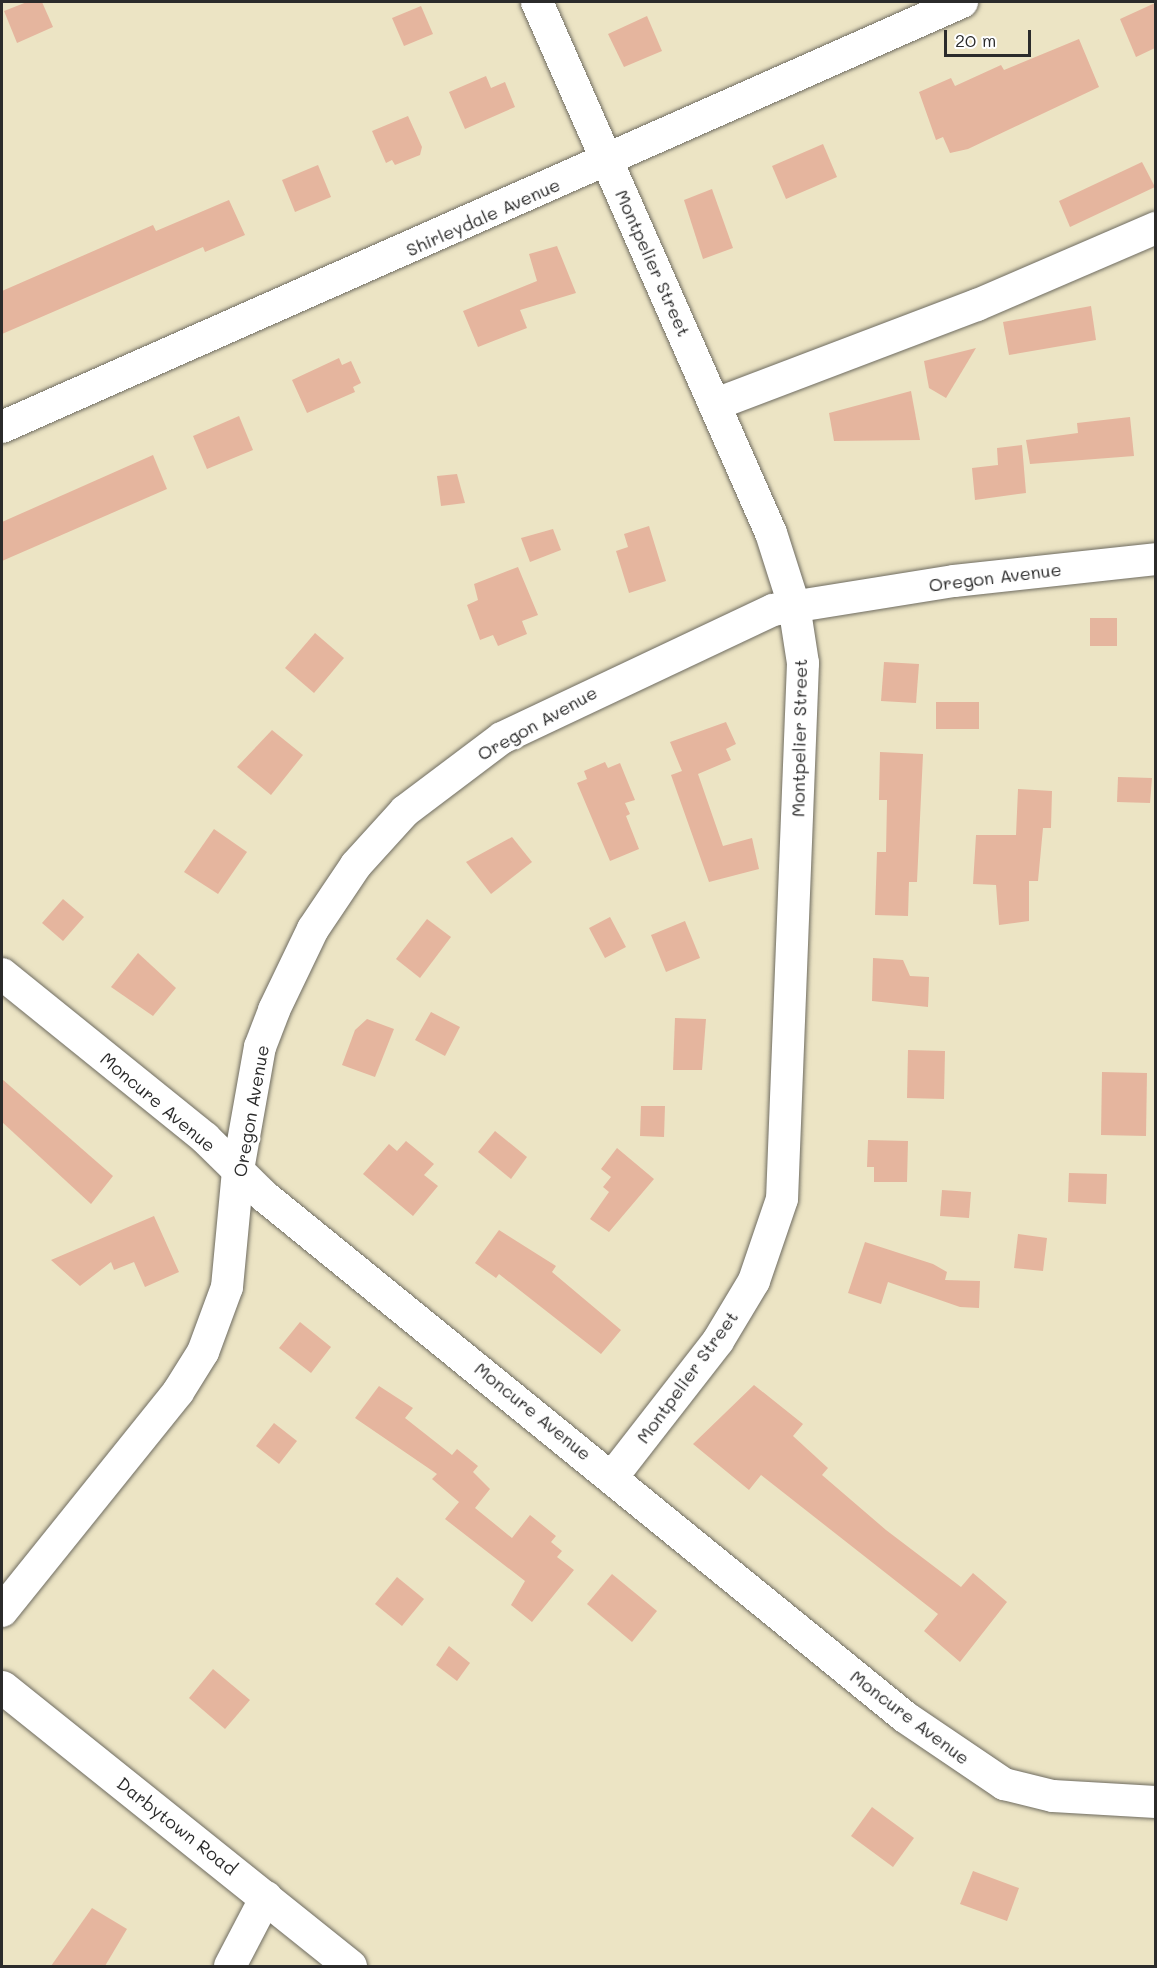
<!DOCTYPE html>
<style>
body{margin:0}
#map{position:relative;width:1157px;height:1968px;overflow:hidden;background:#ece4c4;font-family:Mali,sans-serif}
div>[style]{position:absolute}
.building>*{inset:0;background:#e5b59e}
.roads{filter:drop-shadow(0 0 2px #6f6c61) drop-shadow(0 0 2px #6f6c61)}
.minor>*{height:32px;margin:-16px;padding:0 16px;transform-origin:16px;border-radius:16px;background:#fff}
.major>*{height:33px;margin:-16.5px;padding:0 16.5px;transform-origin:16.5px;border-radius:16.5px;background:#fff}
span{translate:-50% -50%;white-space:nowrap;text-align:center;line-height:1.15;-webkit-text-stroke:6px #fff;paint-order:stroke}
.street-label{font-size:18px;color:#2b2b2b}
.frame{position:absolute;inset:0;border:3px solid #2b2b2b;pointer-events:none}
.scale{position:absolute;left:944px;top:30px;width:87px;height:27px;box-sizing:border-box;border:3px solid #2b2b2b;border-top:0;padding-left:8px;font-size:18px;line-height:21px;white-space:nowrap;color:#2b2b2b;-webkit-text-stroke:4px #fff;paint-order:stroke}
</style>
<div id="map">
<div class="building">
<div style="clip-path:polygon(27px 2px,42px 2px,53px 27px,17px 43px,4px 11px)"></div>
<div style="clip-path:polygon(1155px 3px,1155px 48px,1136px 57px,1120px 19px)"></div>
<div style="clip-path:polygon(421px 6px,433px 34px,404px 46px,392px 18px)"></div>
<div style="clip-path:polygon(647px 16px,662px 51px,624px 67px,608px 34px)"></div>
<div style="clip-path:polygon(1079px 39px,1099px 87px,968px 149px,950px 153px,943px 137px,936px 140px,919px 92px,951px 78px,955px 86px,1001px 65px,1004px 70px)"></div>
<div style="clip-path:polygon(486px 76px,491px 88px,505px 82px,515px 107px,465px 129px,449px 92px)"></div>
<div style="clip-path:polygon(408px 116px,422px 147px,420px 155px,395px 165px,392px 160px,386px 163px,372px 131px)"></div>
<div style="clip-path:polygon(823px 144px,837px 177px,786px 199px,772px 166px)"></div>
<div style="clip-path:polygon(1142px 162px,1155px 187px,1070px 227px,1059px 201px)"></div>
<div style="clip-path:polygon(318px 165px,331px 197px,295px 212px,282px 180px)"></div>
<div style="clip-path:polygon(712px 189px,733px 248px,703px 259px,684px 200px)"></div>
<div style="clip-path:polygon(229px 200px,245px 235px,205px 252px,203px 247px,2px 334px,2px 291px,153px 225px,156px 231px)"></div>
<div style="clip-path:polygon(557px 246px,576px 293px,520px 310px,527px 328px,478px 347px,463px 311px,537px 281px,529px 254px)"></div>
<div style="clip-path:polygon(1091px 306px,1096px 340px,1009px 355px,1003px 322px)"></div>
<div style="clip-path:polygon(976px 348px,946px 398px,929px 388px,924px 361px)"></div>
<div style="clip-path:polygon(339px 358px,342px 365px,351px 361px,361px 383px,353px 387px,355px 392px,307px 413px,292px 380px)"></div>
<div style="clip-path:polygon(911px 391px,920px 440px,834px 441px,829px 413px)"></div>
<div style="clip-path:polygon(239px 416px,253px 450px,207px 469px,193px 436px)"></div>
<div style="clip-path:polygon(1130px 417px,1134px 456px,1030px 464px,1026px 440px,1078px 433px,1077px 423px)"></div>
<div style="clip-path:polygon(1022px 445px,1026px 493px,975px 500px,972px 468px,998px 465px,997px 448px)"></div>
<div style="clip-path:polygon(153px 455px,167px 489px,2px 561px,2px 522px)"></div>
<div style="clip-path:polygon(457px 474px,465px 503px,441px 506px,437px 476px)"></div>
<div style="clip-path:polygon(649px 526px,666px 581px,629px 593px,616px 551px,628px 547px,624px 534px)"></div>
<div style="clip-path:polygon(553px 529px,561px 550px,530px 562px,521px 538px)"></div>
<div style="clip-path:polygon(518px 567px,538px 615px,522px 621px,527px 634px,498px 646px,493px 635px,480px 640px,467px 605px,478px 600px,474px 584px)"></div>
<div style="clip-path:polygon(1090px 618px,1117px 618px,1117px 646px,1090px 646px)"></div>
<div style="clip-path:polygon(315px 633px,344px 658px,314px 693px,285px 668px)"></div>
<div style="clip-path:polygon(884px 662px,919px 664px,916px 703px,881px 701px)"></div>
<div style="clip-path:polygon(936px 702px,979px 702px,979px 729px,936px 729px)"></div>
<div style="clip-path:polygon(726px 722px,736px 744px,726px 749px,731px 760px,698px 774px,723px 846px,752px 838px,759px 869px,709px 882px,671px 775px,682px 771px,670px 742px)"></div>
<div style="clip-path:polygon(272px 730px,303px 755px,271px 795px,237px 767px)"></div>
<div style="clip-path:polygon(880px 752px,923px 754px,917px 882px,909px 882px,908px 916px,875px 915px,877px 852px,886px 852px,887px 800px,879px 800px)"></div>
<div style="clip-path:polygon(605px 762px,608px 768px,620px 763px,635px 800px,625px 803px,630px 814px,626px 816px,639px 849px,610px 861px,577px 783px,587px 779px,584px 771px)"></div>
<div style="clip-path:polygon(1118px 777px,1152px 778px,1150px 803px,1117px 802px)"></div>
<div style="clip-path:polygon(1018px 789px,1052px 791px,1051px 828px,1043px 828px,1038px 881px,1029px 881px,1029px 921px,999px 925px,996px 885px,973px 884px,976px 835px,1016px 835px)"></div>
<div style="clip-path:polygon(214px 829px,247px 852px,218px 894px,184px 872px)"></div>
<div style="clip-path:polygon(512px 837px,532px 862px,491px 894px,466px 862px)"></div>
<div style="clip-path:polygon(63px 899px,84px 917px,63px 941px,42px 923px)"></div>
<div style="clip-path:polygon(610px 917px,626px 947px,605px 958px,589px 928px)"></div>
<div style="clip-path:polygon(427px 919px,451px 937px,420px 978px,396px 959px)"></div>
<div style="clip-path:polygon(685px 921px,700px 958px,666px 972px,651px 935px)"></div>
<div style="clip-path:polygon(138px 953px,176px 988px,153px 1016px,111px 987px)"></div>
<div style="clip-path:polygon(873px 958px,903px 960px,910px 976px,929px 977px,928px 1007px,872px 1001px)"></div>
<div style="clip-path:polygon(431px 1012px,460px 1027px,445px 1056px,415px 1040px)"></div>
<div style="clip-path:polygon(675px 1018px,706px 1019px,702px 1070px,673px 1070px)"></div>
<div style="clip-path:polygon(367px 1019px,394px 1029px,375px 1077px,342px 1065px,355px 1030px)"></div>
<div style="clip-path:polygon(908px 1050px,945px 1051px,944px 1099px,907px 1098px)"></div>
<div style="clip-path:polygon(1102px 1072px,1147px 1073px,1146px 1136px,1101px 1135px)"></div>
<div style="clip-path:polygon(2px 1079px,113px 1176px,91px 1204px,2px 1122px)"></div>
<div style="clip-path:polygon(641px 1106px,665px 1106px,664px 1137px,640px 1136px)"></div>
<div style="clip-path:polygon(495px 1131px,527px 1157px,511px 1179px,478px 1152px)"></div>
<div style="clip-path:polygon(868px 1140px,908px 1141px,907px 1182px,874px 1182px,874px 1167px,867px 1167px)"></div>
<div style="clip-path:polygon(406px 1141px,434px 1164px,424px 1175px,438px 1186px,413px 1216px,363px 1174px,389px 1144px,397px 1151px)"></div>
<div style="clip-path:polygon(617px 1148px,654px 1179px,609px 1232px,590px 1219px,609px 1192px,603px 1187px,611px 1177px,601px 1169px)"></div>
<div style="clip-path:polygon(1069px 1173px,1107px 1174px,1106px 1204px,1068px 1202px)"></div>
<div style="clip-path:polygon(942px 1190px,971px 1192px,969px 1218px,940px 1216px)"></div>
<div style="clip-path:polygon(154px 1216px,179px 1272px,145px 1287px,134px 1262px,114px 1270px,111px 1262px,80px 1286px,51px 1260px)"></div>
<div style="clip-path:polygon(499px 1230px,556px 1266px,552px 1272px,621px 1330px,601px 1354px,499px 1274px,496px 1278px,475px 1263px)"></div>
<div style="clip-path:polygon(1018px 1234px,1047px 1238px,1043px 1271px,1014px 1268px)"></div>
<div style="clip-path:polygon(865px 1242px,933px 1264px,947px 1272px,945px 1280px,980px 1281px,979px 1308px,960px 1307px,888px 1282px,881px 1304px,848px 1293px)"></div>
<div style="clip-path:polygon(300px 1322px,331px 1347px,311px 1373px,279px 1348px)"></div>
<div style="clip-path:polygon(754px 1385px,803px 1424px,793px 1436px,828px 1468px,822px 1475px,886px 1530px,961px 1587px,973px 1573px,1007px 1602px,960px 1662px,924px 1631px,938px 1614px,761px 1475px,749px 1490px,693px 1444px)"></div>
<div style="clip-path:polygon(379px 1386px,413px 1408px,405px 1418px,452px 1455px,457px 1449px,478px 1466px,473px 1472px,490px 1489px,475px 1508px,512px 1538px,530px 1515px,556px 1536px,551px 1542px,562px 1551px,557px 1557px,574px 1570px,532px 1622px,511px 1605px,525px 1581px,445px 1519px,459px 1502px,432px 1479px,437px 1474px,355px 1418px)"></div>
<div style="clip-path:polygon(274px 1423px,297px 1441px,279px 1464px,256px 1446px)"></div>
<div style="clip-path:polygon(612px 1574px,657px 1611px,632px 1642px,587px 1604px)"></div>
<div style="clip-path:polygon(397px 1577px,424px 1599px,402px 1626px,375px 1604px)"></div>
<div style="clip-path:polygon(449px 1646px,470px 1663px,457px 1681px,436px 1665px)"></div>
<div style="clip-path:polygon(213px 1669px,250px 1700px,225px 1729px,189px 1698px)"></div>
<div style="clip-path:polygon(872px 1807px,914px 1838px,893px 1867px,851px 1836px)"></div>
<div style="clip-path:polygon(973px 1871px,1019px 1888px,1007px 1921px,960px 1904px)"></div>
<div style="clip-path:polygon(92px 1908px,127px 1929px,105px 1966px,51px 1966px)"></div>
</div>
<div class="roads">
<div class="minor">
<div style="left:537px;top:2px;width:580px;rotate:66.22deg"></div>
<div style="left:771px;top:533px;width:76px;rotate:72.3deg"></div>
<div style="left:794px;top:605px;width:59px;rotate:81.2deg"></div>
<div style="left:803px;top:663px;width:536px;rotate:92.24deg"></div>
<div style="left:782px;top:1199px;width:87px;rotate:108.9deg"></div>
<div style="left:754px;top:1281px;width:70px;rotate:121deg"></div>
<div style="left:718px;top:1341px;width:171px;rotate:127.9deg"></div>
<div style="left:716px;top:404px;width:279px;rotate:-20.8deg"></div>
<div style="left:977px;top:305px;width:195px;rotate:-23.3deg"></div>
<div style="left:2px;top:427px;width:1050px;rotate:-23.88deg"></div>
<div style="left:2px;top:974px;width:261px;rotate:38.9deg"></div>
<div style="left:205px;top:1138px;width:83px;rotate:44.5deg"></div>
<div style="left:264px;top:1196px;width:826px;rotate:39.1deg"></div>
<div style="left:905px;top:1717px;width:120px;rotate:34.1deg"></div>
<div style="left:1004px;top:1784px;width:50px;rotate:13.8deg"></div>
<div style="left:1053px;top:1796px;width:103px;rotate:3.3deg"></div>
<div style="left:2px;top:1611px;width:281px;rotate:-51.2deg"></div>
<div style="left:178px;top:1392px;width:47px;rotate:-58deg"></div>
<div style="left:203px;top:1352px;width:69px;rotate:-69.7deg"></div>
<div style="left:227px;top:1287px;width:118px;rotate:-84.6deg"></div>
<div style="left:238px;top:1170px;width:125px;rotate:-79.9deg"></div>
<div style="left:260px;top:1047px;width:40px;rotate:-69deg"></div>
<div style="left:274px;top:1010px;width:90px;rotate:-64.3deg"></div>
<div style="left:313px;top:929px;width:77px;rotate:-56.1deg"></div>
<div style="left:356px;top:865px;width:73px;rotate:-47.8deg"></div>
<div style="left:405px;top:811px;width:121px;rotate:-37deg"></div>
<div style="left:502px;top:738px;width:300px;rotate:-25.3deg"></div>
<div style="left:773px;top:610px;width:183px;rotate:-9.1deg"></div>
<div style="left:954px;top:581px;width:203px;rotate:-6.2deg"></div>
<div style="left:230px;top:1966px;width:78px;rotate:-62.4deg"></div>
</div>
<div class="major">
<div style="left:2px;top:1687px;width:446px;rotate:38.7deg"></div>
</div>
</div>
<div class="street-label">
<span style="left:483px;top:217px;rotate:-24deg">Shirleydale Avenue</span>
<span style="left:653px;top:263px;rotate:66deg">Montpelier Street</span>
<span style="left:995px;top:577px;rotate:-7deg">Oregon Avenue</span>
<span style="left:537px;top:723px;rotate:-29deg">Oregon Avenue</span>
<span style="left:799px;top:738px;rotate:-89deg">Montpelier Street</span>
<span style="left:158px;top:1102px;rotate:40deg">Moncure Avenue</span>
<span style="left:251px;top:1111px;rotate:-80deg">Oregon Avenue</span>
<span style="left:687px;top:1377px;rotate:-54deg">Montpelier Street</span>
<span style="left:533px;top:1411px;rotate:39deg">Moncure Avenue</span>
<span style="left:910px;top:1717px;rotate:37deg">Moncure Avenue</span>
<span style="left:177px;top:1826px;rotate:38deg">Darbytown Road</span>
</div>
<div class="frame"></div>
<div class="scale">20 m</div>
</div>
